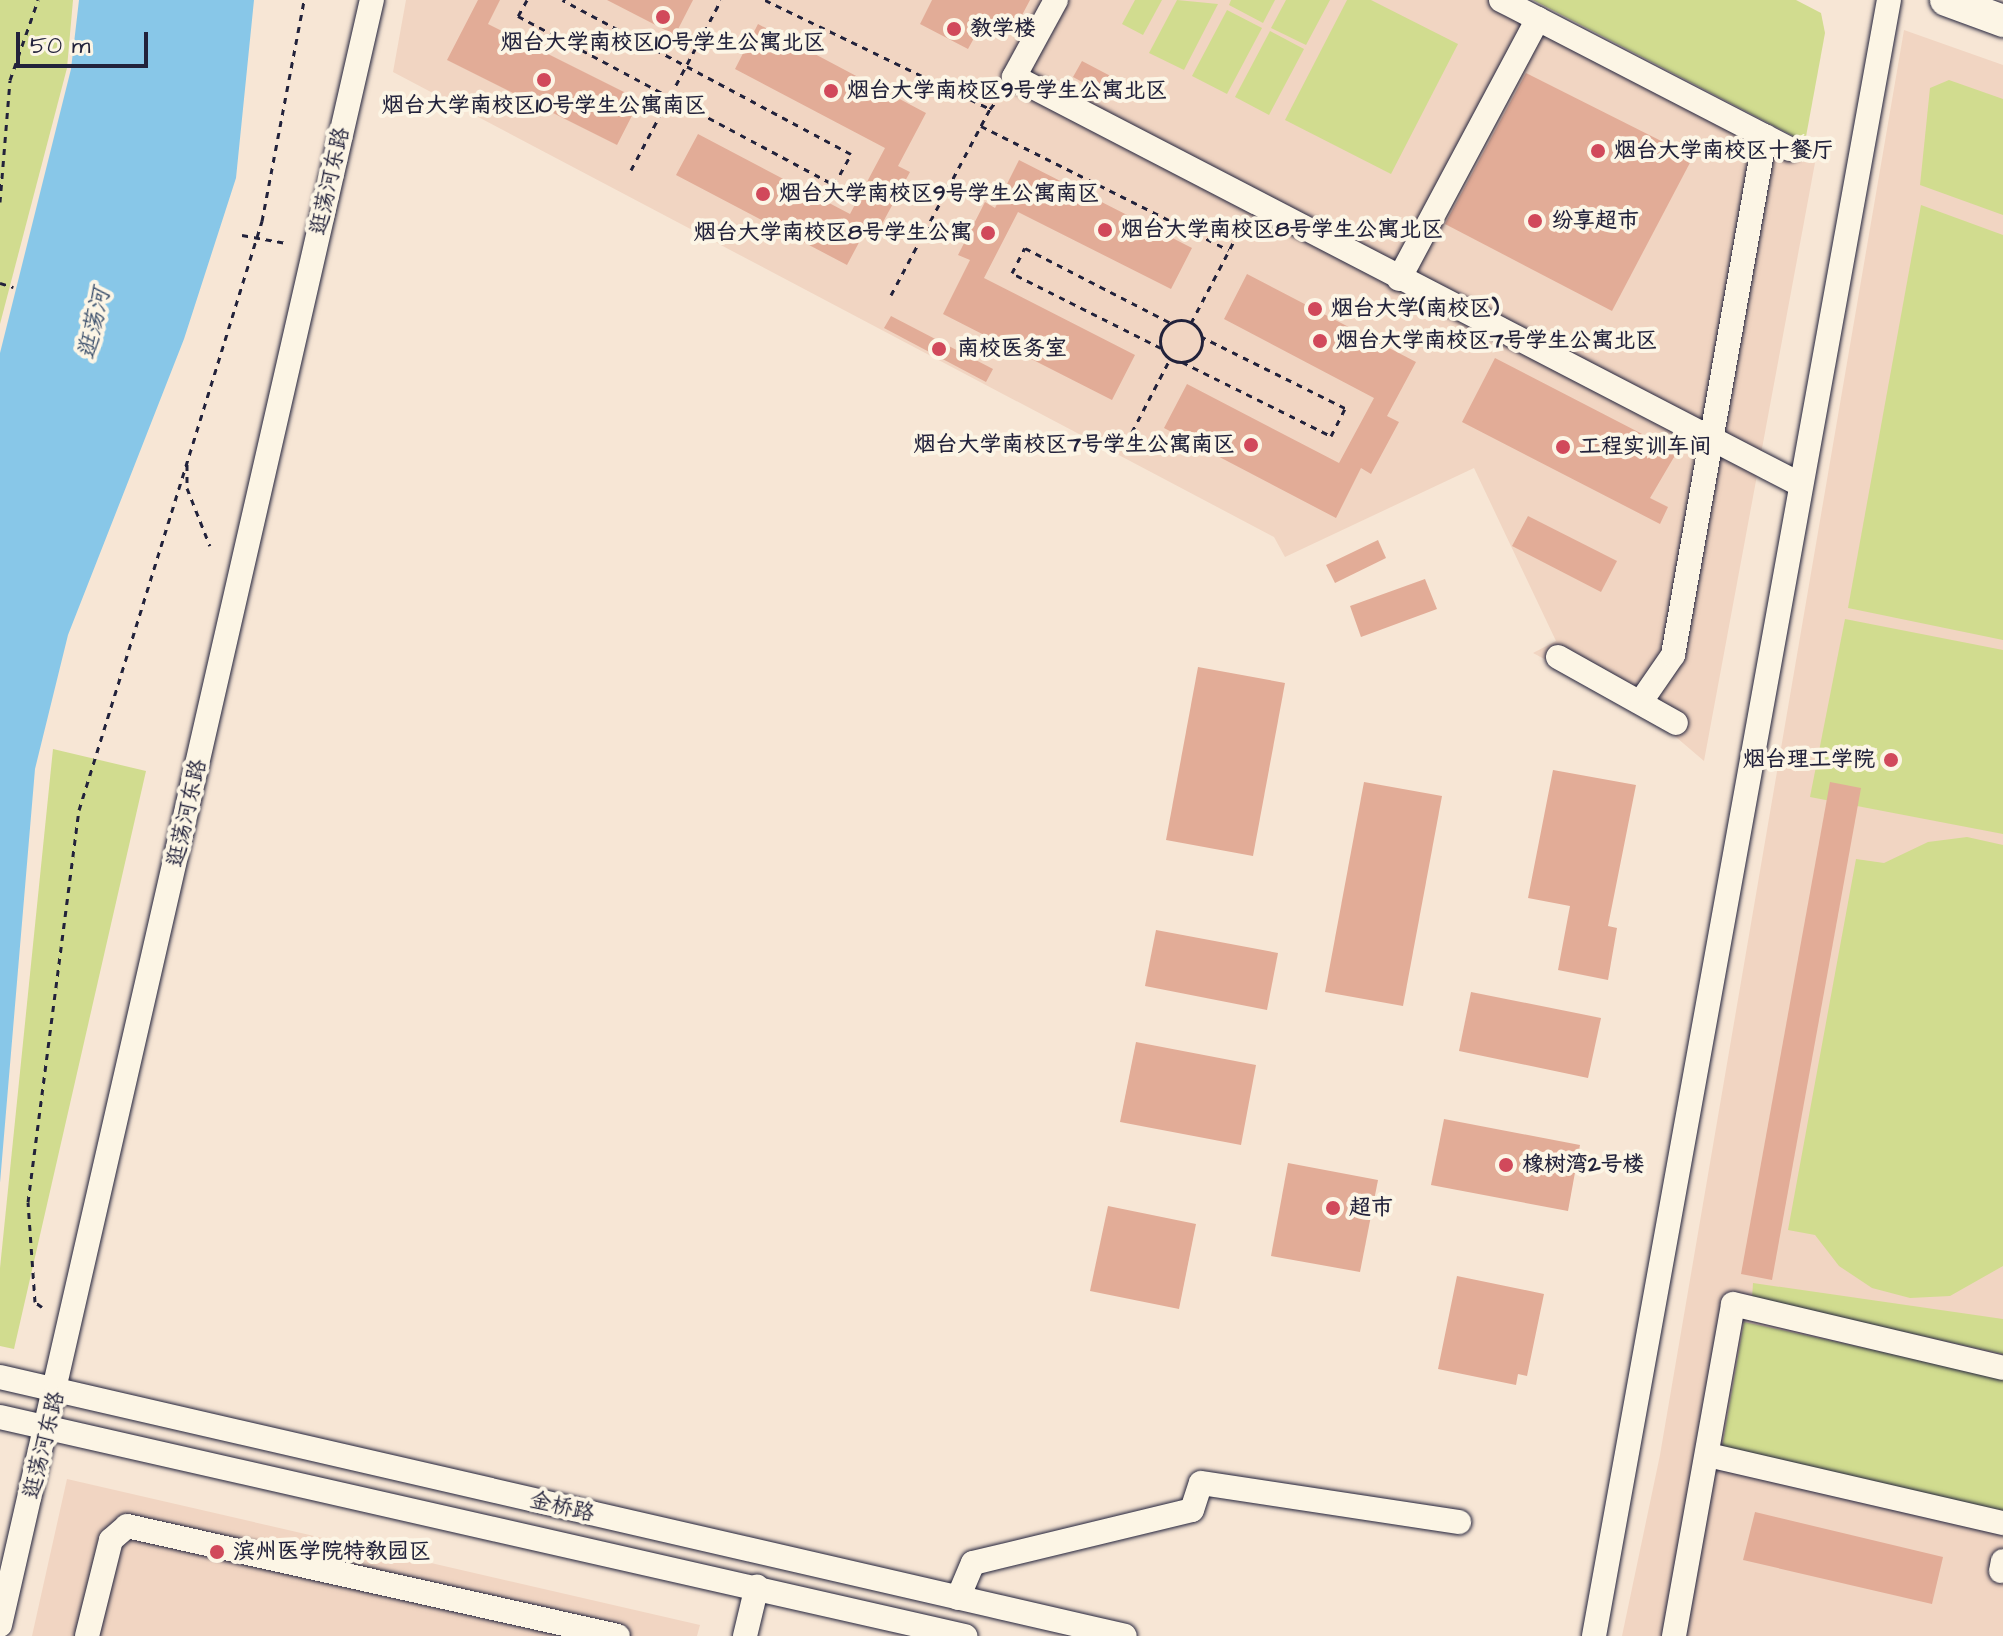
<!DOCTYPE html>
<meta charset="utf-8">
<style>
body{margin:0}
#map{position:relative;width:2003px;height:1636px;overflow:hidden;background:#f7e6d5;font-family:"Architects Daughter","LXGW WenKai TC",sans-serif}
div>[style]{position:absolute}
.built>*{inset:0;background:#f1d5c2}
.green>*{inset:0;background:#d1dc8f}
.water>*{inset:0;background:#88c7e8}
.building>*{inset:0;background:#e2ac97}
.path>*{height:3px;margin-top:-1.5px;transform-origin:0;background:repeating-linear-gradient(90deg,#22223b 0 6px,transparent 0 12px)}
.path>.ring{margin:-1.5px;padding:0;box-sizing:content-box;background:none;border:3px solid #22223b;border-radius:50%}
.roads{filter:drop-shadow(0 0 2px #22223b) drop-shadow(0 0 2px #22223b)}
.minor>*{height:24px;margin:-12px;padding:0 12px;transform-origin:12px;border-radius:12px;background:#fcf5e5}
.major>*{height:32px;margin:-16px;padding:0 16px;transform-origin:16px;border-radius:16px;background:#fcf5e5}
.dots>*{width:22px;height:22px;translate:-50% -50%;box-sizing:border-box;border:4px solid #fcf5e5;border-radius:50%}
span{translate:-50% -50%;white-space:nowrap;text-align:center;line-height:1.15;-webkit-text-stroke:8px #fcf5e5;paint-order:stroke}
.poi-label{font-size:22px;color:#22223b;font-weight:700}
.left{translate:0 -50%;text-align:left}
.right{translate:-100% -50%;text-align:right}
.street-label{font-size:22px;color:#22223b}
.water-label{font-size:24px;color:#41546f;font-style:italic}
.scale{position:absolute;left:16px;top:32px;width:132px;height:36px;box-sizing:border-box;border:4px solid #22223b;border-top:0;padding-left:10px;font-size:24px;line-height:28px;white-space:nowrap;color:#22223b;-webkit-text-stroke:6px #fcf5e5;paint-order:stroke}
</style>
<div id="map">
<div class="built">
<div style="clip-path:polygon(406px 0,1526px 0,1817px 152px,1704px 761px,1649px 714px,1533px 653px,1556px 641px,1474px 468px,1285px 557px,1274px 537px,393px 72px)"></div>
<div style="clip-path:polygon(1904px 30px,2003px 65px,2003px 1636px,1622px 1636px,1660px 1455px)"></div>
<div style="clip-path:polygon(67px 1479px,700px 1625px,697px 1636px,32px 1636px)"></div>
</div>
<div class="green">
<div style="clip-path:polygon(0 0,73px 0,67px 68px,0 324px)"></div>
<div style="clip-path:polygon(1135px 0,1162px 0,1143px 35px,1122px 24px)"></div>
<div style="clip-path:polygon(1177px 0,1218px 4px,1184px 70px,1149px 53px)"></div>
<div style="clip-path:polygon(1231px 0,1275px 0,1263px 23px,1229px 5px)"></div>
<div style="clip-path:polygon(1286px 0,1330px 0,1306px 45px,1271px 28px)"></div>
<div style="clip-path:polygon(1347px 0,1371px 0,1458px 44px,1391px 174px,1285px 120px)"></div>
<div style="clip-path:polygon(1533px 0,1796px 0,1821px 13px,1825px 33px,1805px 142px)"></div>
<div style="clip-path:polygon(1227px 10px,1262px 28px,1227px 94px,1192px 76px)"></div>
<div style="clip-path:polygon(1270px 31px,1304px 49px,1269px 115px,1235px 97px)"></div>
<div style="clip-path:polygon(1949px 80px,2003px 99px,2003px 215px,1920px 185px,1930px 88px)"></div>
<div style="clip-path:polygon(1921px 205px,2003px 235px,2003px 640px,1848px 608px)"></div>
<div style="clip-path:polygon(1845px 619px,2003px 650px,2003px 834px,1810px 797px)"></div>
<div style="clip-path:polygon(53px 749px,146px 771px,14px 1349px,0 1346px,0 1268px)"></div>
<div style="clip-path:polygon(1967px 837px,2003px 845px,2003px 1266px,1950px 1296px,1910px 1298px,1872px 1288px,1839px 1266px,1815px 1235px,1788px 1230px,1856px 859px,1884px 863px,1928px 842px)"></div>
<div style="clip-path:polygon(1753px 1283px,2003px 1319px,2003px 1354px,1752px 1298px)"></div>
<div style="clip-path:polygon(1744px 1322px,2003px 1378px,2003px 1518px,1722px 1448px)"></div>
</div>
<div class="water">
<div style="clip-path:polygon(79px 0,254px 0,236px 178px,184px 339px,68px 635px,35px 769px,0 1183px,0 353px,71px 69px)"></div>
</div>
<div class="building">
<div style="clip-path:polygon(478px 0,500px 0,488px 24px,640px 100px,617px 145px,447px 60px)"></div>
<div style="clip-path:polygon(607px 0,693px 0,675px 35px)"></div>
<div style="clip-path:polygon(932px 0,1030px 0,1012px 34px,984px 20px,968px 49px,920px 24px)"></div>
<div style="clip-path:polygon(758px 24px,926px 113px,898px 166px,910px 172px,882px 224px,872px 218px,847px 265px,676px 175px,698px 134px,850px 214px,885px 148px,735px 69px)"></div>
<div style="clip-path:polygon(1082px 61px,1120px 81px,1112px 98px,1073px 77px)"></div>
<div style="clip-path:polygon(1526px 73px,1693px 157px,1612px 311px,1445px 224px)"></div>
<div style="clip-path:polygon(1019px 160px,1192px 248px,1171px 289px,1018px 212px,984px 278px,1135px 355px,1112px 400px,943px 314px,970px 260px,958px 255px,985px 202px,995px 208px)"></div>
<div style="clip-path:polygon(1247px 274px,1416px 362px,1387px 416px,1399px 422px,1371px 474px,1361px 468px,1336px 518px,1164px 428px,1187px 384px,1339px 463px,1374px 398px,1224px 319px)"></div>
<div style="clip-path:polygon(891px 316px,993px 369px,986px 382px,884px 328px)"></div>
<div style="clip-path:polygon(1495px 358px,1677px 452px,1650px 498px,1668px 507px,1660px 524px,1462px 422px)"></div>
<div style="clip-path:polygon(1528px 516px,1617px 561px,1601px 592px,1512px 546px)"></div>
<div style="clip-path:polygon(1378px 540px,1386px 558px,1335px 583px,1326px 565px)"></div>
<div style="clip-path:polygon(1425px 579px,1437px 609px,1361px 637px,1350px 606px)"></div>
<div style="clip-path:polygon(1198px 667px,1285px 683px,1253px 856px,1166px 840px)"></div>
<div style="clip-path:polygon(1553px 770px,1636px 785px,1608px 926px,1617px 928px,1608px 980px,1558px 970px,1570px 906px,1528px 898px)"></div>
<div style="clip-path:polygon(1364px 782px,1442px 796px,1403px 1006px,1325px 992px)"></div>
<div style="clip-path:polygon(1830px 782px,1861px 788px,1772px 1280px,1741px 1274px)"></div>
<div style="clip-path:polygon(1156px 930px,1278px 953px,1267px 1010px,1145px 986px)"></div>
<div style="clip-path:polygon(1471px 992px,1601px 1018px,1588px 1078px,1459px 1051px)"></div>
<div style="clip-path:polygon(1136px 1042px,1256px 1065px,1241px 1145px,1120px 1122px)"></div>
<div style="clip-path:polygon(1444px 1119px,1580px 1145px,1568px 1211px,1431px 1185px)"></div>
<div style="clip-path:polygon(1288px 1163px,1378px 1180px,1360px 1272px,1271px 1256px)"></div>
<div style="clip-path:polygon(1108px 1206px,1196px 1224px,1179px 1309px,1090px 1291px)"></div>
<div style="clip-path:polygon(1457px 1276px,1544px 1294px,1527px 1376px,1518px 1374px,1516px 1385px,1438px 1369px)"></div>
<div style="clip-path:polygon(1755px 1512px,1943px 1557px,1932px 1604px,1743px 1560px)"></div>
</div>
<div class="path">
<div style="left:527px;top:0;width:18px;rotate:119deg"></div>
<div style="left:518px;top:16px;width:358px;rotate:28.1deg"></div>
<div style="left:834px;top:185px;width:35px;rotate:-61deg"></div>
<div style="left:851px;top:154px;width:327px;rotate:-151.9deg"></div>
<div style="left:765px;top:0;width:250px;rotate:25.8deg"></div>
<div style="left:990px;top:109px;width:18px;rotate:-52deg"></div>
<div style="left:981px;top:126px;width:277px;rotate:26.6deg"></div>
<div style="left:631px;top:170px;width:192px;rotate:-62.1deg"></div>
<div style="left:0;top:202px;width:122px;rotate:-85.3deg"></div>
<div style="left:10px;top:80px;width:85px;rotate:-70.7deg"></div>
<div style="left:242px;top:235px;width:45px;rotate:10.3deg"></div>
<div style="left:0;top:283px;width:14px;rotate:17deg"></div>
<div style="left:891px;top:295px;width:211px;rotate:-62deg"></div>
<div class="ring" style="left:1160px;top:320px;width:39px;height:39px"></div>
<div style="left:1191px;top:323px;width:116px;rotate:-62.3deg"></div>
<div style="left:1161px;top:348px;width:167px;rotate:-153.3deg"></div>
<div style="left:1012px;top:273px;width:28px;rotate:-63deg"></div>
<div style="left:1025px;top:248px;width:164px;rotate:27.2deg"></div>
<div style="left:1182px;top:362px;width:166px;rotate:26.4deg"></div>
<div style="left:1331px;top:436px;width:31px;rotate:-63deg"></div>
<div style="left:1345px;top:408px;width:160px;rotate:-153.6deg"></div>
<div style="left:1132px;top:432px;width:82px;rotate:-62.5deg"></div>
<div style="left:187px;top:464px;width:24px;rotate:90deg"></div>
<div style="left:187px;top:488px;width:62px;rotate:68.4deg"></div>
<div style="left:42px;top:1307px;width:9px;rotate:-144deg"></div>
<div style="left:35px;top:1302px;width:100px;rotate:-94deg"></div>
<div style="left:28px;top:1202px;width:395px;rotate:-82.6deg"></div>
<div style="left:79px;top:810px;width:617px;rotate:-72.74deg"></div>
<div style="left:262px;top:221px;width:225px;rotate:-79.2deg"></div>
</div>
<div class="roads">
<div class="minor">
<div style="left:1056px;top:0;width:88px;rotate:118.6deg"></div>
<div style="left:1014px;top:77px;width:886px;rotate:27.4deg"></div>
<div style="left:1501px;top:0;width:325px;rotate:27.3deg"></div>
<div style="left:1399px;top:279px;width:295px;rotate:-61.9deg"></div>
<div style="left:1558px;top:657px;width:135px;rotate:29.2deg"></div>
<div style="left:1642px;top:700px;width:55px;rotate:-55.4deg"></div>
<div style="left:1673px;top:655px;width:527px;rotate:-79.95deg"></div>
<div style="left:0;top:1377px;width:1154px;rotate:12.96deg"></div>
<div style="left:0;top:1417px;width:990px;rotate:12.79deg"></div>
<div style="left:1708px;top:1455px;width:303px;rotate:13deg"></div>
<div style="left:2001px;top:1571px;width:10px;rotate:-79deg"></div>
<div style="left:958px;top:1598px;width:38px;rotate:-67deg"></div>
<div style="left:973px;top:1563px;width:225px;rotate:-13.6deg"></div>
<div style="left:1192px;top:1510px;width:28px;rotate:-72deg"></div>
<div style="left:1201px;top:1483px;width:261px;rotate:8.6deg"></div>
<div style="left:0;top:1625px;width:1667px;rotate:-77.11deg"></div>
<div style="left:87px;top:1636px;width:99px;rotate:-76deg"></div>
<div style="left:111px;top:1540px;width:21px;rotate:-41deg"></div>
<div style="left:127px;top:1526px;width:503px;rotate:12.63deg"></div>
<div style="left:745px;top:1636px;width:51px;rotate:-76.5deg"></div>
<div style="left:1594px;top:1636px;width:1662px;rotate:-79.78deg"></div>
<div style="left:1674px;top:1636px;width:337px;rotate:-79.9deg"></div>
<div style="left:1733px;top:1304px;width:277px;rotate:13.3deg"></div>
</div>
<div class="major">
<div style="left:1946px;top:0;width:61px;rotate:20.2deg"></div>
</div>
</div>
<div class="dots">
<div style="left:663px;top:17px;background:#d1495b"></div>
<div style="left:954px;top:29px;background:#d1495b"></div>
<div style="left:544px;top:80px;background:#d1495b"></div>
<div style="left:831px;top:91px;background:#d1495b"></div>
<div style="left:1598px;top:151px;background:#d1495b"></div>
<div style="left:763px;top:194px;background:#d1495b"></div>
<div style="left:1535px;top:221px;background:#d1495b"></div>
<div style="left:1105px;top:230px;background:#d1495b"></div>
<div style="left:988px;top:233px;background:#d1495b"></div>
<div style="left:1315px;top:309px;background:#d1495b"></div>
<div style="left:1320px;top:341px;background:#d1495b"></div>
<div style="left:939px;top:349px;background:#d1495b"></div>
<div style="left:1251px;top:445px;background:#d1495b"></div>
<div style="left:1563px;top:447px;background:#d1495b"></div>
<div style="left:1891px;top:760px;background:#d1495b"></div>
<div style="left:1506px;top:1165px;background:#d1495b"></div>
<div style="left:1333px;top:1208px;background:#d1495b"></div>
<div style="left:217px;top:1552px;background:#d1495b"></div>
</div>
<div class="poi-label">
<span class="left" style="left:970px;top:29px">教学楼</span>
<span style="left:663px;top:43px">烟台大学南校区10号学生公寓北区</span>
<span class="left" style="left:847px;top:91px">烟台大学南校区9号学生公寓北区</span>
<span style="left:544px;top:106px">烟台大学南校区10号学生公寓南区</span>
<span class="left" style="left:1614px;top:151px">烟台大学南校区十餐厅</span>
<span class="left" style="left:779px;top:194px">烟台大学南校区9号学生公寓南区</span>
<span class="left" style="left:1551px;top:221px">纷享超市</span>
<span class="left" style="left:1121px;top:230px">烟台大学南校区8号学生公寓北区</span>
<span class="right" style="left:972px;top:233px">烟台大学南校区8号学生公寓</span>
<span class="left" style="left:1331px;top:309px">烟台大学(南校区)</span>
<span class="left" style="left:1336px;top:341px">烟台大学南校区7号学生公寓北区</span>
<span class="left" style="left:957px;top:349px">南校医务室</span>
<span class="right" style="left:1235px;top:445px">烟台大学南校区7号学生公寓南区</span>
<span class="left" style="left:1579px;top:447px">工程实训车间</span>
<span class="right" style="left:1875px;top:760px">烟台理工学院</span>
<span class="left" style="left:1522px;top:1165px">橡树湾2号楼</span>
<span class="left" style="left:1349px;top:1208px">超市</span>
<span class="left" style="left:233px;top:1552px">滨州医学院特教园区</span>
</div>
<div class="street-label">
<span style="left:330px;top:181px;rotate:-77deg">逛荡河东路</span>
<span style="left:187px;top:813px;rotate:-77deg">逛荡河东路</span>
<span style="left:44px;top:1445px;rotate:-76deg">逛荡河东路</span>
<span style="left:562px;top:1507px;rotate:13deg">金桥路</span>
</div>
<div class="water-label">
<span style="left:95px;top:324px;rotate:-77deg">逛荡河</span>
</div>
<div class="scale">50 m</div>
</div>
